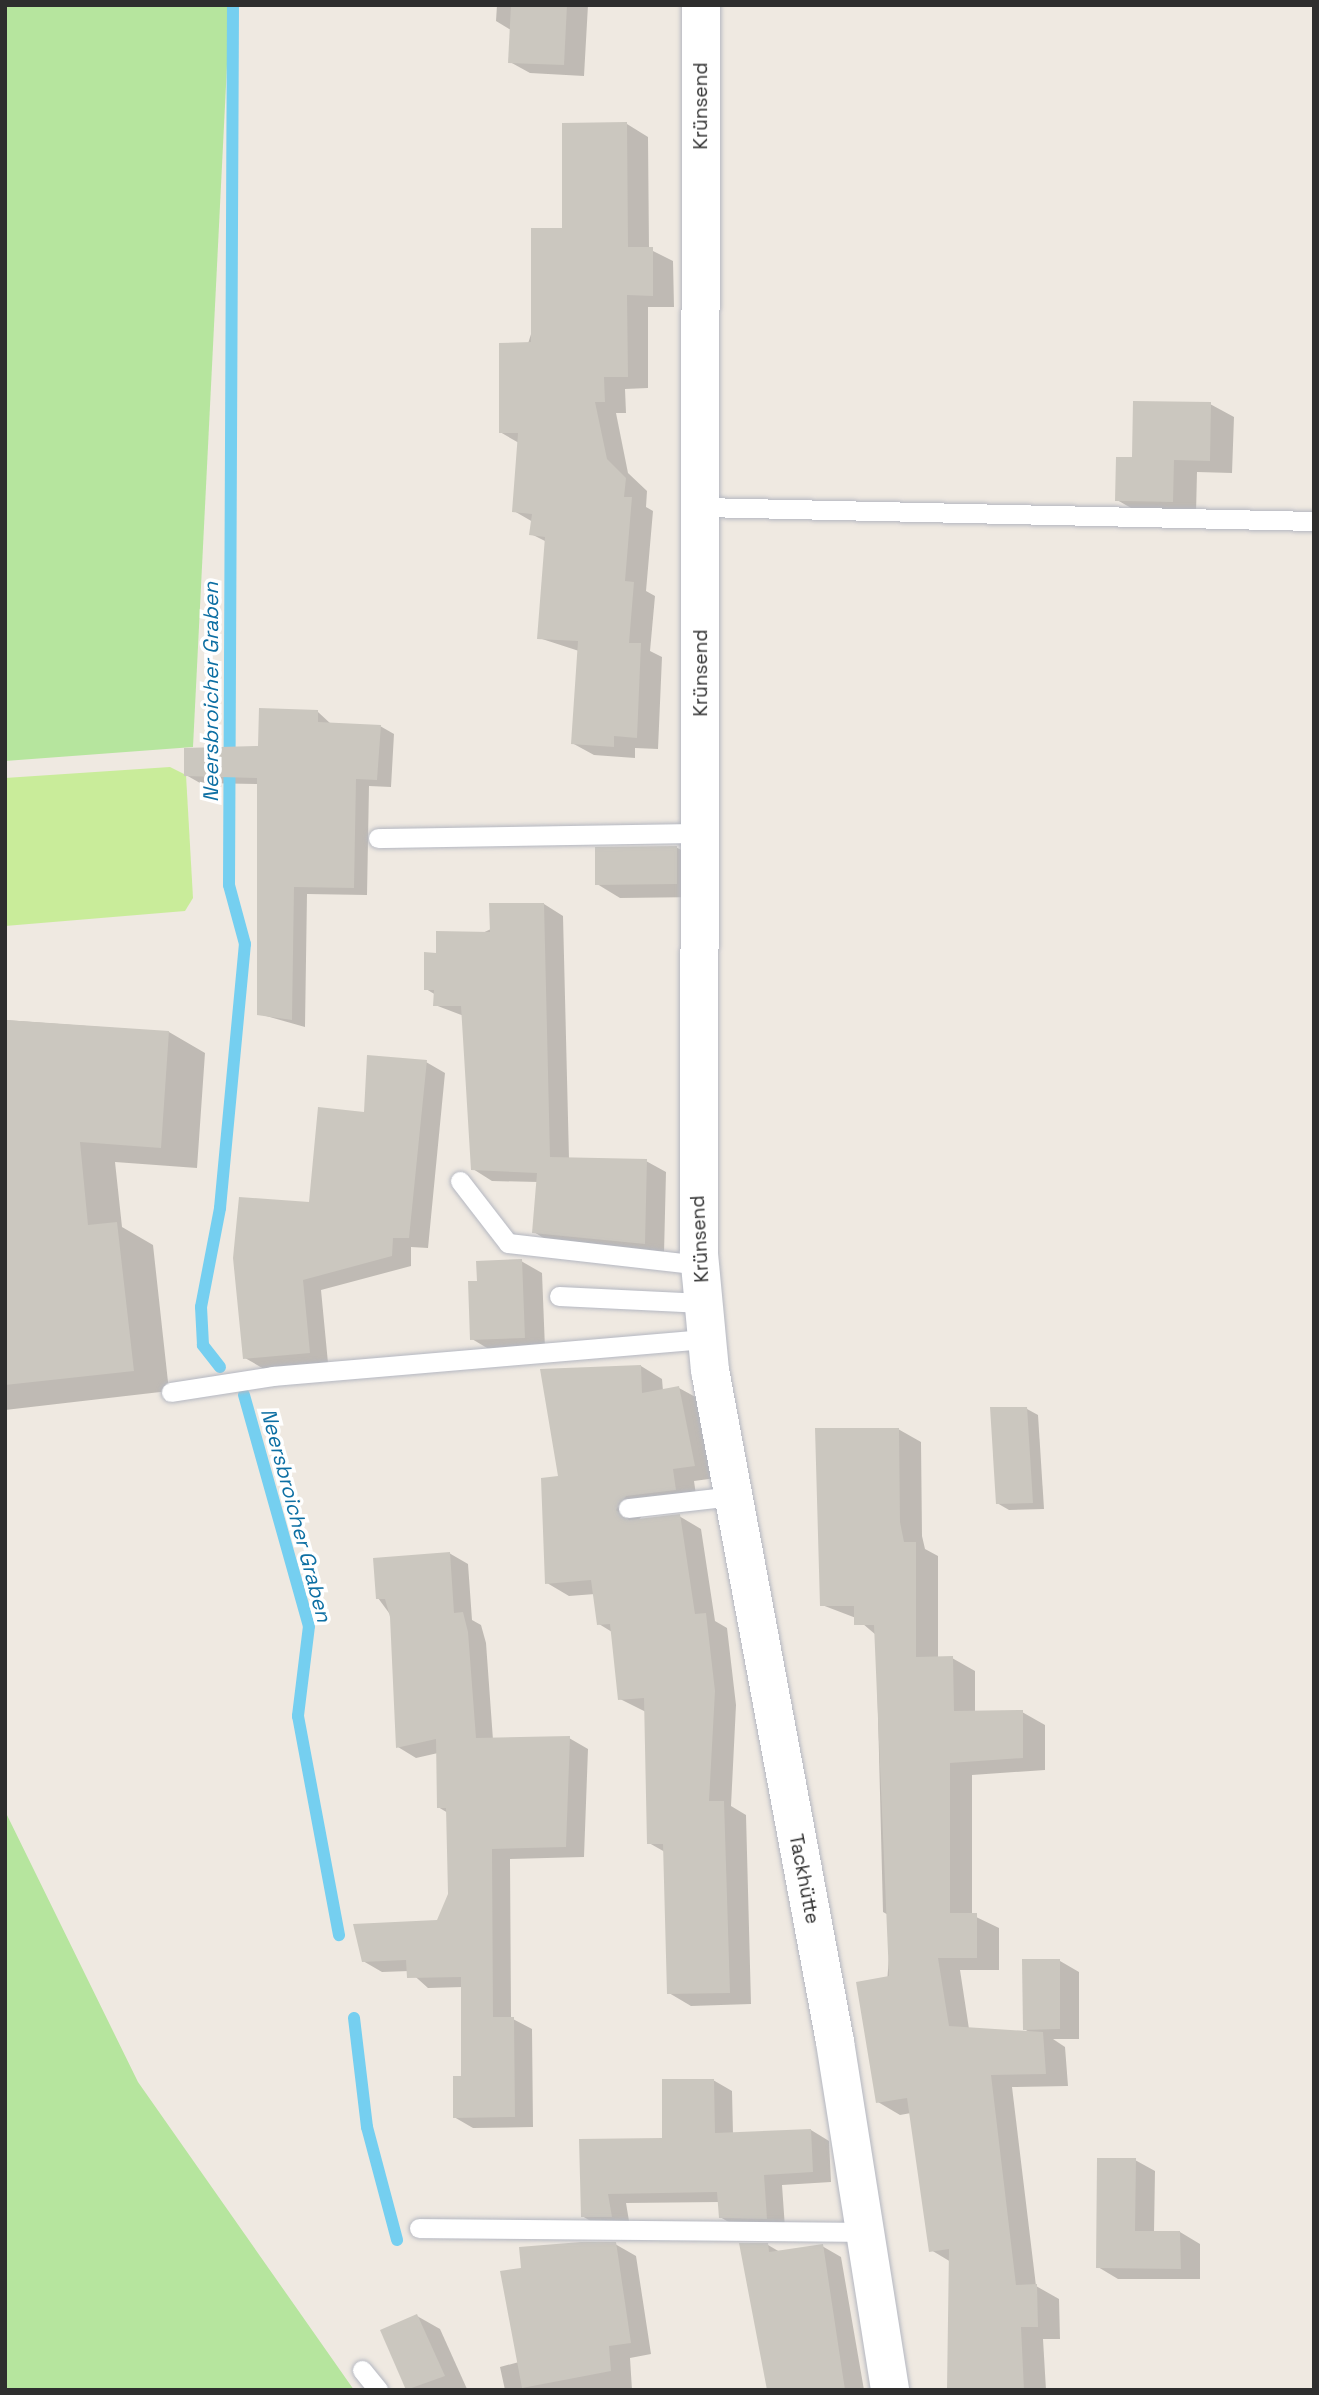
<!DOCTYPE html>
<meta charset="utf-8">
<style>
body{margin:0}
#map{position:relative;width:1319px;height:2395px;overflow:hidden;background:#efe9e1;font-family:"Space Grotesk",sans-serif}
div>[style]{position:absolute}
.green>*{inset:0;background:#b6e59e}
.pitch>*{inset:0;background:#c9ec9a}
.shadow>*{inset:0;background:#0003}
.stream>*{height:12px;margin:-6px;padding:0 6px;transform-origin:6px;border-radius:6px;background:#75cff0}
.building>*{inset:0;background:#cbc7bf}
.roads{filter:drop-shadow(0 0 2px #b4b7c1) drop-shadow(0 0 2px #b4b7c1)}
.service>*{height:19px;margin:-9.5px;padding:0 9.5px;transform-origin:9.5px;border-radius:9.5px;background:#fff}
.minor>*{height:38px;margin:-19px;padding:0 19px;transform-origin:19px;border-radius:19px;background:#fff}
span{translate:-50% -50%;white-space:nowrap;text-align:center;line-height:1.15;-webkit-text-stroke:7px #fff;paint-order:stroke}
.street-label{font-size:19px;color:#2e2e2e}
.water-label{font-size:21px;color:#0d6fa3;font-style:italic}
.frame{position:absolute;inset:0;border:7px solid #2e2e2e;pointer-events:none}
</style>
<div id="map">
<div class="green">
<div style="clip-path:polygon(5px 5px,230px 5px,193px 747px,5px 761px)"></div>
<div style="clip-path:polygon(5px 1811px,138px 2082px,354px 2390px,5px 2390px)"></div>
</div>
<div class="pitch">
<div style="clip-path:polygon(170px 767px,186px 775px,193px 898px,185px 911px,5px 926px,5px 778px)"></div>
</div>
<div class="shadow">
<div style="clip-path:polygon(497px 5px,588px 5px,584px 76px,530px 73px,510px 62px,511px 30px,496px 21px)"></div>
<div style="clip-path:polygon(627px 124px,648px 137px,649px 249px,673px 261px,674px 307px,648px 307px,648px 388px,625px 389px,626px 413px,616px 413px,628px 473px,647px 491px,646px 507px,653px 511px,646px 591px,655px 596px,650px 651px,662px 657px,658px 749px,635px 748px,635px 758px,594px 755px,572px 743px,579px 651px,539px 638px,547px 542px,531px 534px,533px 522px,514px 511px,519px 443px,500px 432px,564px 230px)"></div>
<div style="clip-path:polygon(1210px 404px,1234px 417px,1232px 473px,1197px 472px,1196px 514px,1140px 513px,1117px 500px,1134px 459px)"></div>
<div style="clip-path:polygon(318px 712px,331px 724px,380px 726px,394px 734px,391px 787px,369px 786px,367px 895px,307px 894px,305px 1027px,259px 1014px,259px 784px,200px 783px,186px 775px,260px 748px)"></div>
<div style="clip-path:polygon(676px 847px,700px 861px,700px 897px,620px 898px,597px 884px)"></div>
<div style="clip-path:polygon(544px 904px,563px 916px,569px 1159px,646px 1161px,666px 1172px,664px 1254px,553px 1244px,534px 1232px,538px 1182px,492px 1181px,473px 1169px,464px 1016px,435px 1005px,436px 995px,426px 989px,438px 954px)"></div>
<div style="clip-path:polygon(5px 1020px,169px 1032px,205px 1053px,197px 1168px,115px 1162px,122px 1227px,153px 1245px,169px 1391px,5px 1410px)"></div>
<div style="clip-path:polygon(426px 1062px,445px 1073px,428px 1248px,411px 1247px,411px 1266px,321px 1290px,328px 1363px,264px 1369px,245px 1358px,310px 1204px,365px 1114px)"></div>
<div style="clip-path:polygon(521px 1261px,542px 1273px,545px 1349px,492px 1351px,472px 1339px,479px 1283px)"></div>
<div style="clip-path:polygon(641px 1366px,662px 1379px,663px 1391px,679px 1388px,701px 1400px,716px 1478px,694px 1481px,697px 1502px,648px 1508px,638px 1521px,679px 1516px,701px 1529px,715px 1621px,727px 1628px,736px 1705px,731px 1806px,746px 1815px,751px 2004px,691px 2006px,669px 1993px,665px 1852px,649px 1843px,646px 1712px,620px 1699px,612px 1632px,599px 1624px,595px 1594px,569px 1596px,547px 1583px,560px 1478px)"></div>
<div style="clip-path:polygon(1027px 1409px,1038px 1415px,1044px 1509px,1009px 1510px,997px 1503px)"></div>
<div style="clip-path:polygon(898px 1429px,921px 1442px,922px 1536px,925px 1549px,938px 1556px,938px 1658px,952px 1658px,975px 1671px,975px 1712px,1022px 1712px,1045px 1725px,1045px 1770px,972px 1775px,972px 1915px,999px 1928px,999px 1970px,960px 1970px,969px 2029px,1031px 2033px,1024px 2029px,1060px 1961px,1079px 1972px,1079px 2039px,1053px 2039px,1065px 2047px,1068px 2086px,1012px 2087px,1036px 2286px,1059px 2299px,1060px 2339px,1043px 2339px,1046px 2390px,951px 2390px,951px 2262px,931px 2250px,911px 2113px,900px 2115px,878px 2102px,892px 1917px,883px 1912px,876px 1635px,856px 1618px,822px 1605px)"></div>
<div style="clip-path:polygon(449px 1553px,468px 1564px,472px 1620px,481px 1625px,486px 1643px,493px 1740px,569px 1738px,588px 1749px,584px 1857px,510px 1859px,511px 2018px,532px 2029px,533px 2127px,473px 2128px,454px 2117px,463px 2077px,463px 1987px,428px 1988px,409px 1971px,382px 1972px,363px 1961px,438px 1922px,449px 1894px,448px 1813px,438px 1807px,438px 1753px,416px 1758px,398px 1747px,392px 1617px,378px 1598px)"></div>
<div style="clip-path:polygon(713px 2080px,732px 2091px,733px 2134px,811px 2130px,829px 2141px,831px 2182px,782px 2185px,785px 2228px,739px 2228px,720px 2217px,720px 2202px,626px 2203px,630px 2227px,601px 2227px,582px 2216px,663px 2140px)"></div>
<div style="clip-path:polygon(1135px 2160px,1155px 2171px,1154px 2233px,1180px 2232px,1200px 2244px,1200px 2279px,1118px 2279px,1098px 2267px)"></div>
<div style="clip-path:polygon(615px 2244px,636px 2256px,651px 2354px,630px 2358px,632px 2390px,505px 2390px,500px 2367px,519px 2362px,523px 2269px)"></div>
<div style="clip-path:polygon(768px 2245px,780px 2252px,822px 2246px,841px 2257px,864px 2390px,769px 2390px)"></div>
<div style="clip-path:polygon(417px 2316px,440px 2329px,467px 2389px,408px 2390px,382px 2331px)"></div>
</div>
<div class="stream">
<div style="left:220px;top:1367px;width:28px;rotate:-128deg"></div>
<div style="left:203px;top:1345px;width:38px;rotate:-93deg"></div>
<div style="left:201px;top:1307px;width:101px;rotate:-79.1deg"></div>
<div style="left:220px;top:1208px;width:265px;rotate:-84.6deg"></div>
<div style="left:245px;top:944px;width:61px;rotate:-105.2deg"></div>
<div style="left:229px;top:885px;width:880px;rotate:-89.74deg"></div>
<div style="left:244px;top:1395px;width:240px;rotate:74.3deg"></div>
<div style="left:309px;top:1626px;width:91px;rotate:97deg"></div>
<div style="left:298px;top:1716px;width:223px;rotate:79.4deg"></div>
<div style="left:354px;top:2018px;width:110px;rotate:83.2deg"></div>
<div style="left:367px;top:2127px;width:117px;rotate:75.1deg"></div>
</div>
<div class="building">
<div style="clip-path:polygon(511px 5px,567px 5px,564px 65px,508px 63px)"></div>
<div style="clip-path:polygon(627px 122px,628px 247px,653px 247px,653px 296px,627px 295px,628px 377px,604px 377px,605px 402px,595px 402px,607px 459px,626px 478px,624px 497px,632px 497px,625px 581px,634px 582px,629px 643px,641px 643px,637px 738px,614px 736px,614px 747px,571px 744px,578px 641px,537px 639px,545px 537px,529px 535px,532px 514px,512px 512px,518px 433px,499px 433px,499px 343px,531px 342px,531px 228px,562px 228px,562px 123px)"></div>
<div style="clip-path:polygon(1133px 401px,1211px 402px,1210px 461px,1174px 460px,1173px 502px,1115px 501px,1116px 457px,1132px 457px)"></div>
<div style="clip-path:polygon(259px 708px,318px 710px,318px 722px,381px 725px,377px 780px,356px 779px,354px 888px,294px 887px,292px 1020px,257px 1015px,257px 778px,184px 776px,184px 748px,258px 746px)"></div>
<div style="clip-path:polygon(677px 846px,677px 884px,595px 885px,595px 847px)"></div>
<div style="clip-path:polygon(489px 903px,544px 903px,550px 1157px,647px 1159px,645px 1244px,532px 1233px,537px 1173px,471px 1170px,461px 1006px,433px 1006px,434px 990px,424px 990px,424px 952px,436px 953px,436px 931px,490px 932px)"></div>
<div style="clip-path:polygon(5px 1020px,169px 1031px,161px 1148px,80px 1142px,88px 1225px,117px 1222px,134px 1371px,5px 1385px)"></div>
<div style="clip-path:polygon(367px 1055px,427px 1060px,409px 1238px,393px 1238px,392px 1256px,303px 1280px,310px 1353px,243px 1359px,233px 1258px,239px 1197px,309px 1202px,318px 1107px,364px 1112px)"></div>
<div style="clip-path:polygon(522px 1259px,525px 1338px,470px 1340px,468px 1281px,477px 1281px,476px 1261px)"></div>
<div style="clip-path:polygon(641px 1365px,642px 1393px,679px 1386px,695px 1466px,673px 1469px,676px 1490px,626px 1496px,616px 1510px,629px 1520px,680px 1514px,695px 1614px,706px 1613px,715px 1691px,709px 1801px,724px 1801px,730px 1993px,667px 1994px,663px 1844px,647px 1844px,644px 1698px,618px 1700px,610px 1624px,597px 1625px,591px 1580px,545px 1584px,541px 1478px,558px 1476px,540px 1369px)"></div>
<div style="clip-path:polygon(990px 1407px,1027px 1407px,1033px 1503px,996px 1504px)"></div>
<div style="clip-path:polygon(815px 1428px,899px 1428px,900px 1522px,904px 1542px,916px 1542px,916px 1657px,953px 1656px,954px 1711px,1023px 1710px,1023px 1758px,950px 1763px,950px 1913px,977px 1913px,977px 1958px,938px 1958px,949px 2026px,1043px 2032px,1046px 2074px,991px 2075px,1016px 2285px,1037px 2284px,1038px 2327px,1021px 2327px,1024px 2390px,947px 2390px,949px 2249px,929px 2252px,907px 2098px,876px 2103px,856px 1982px,889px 1976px,874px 1625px,854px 1625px,854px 1606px,820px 1606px)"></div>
<div style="clip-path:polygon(450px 1552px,454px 1613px,463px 1612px,468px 1632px,476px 1738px,570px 1736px,566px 1847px,492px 1849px,493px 2017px,514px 2017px,515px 2117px,453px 2118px,453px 2076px,461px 2076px,461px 1977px,407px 1978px,406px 1960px,362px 1962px,353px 1924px,437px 1920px,448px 1894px,446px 1808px,437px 1808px,436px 1739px,396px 1748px,390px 1617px,385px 1599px,376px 1599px,373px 1558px)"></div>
<div style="clip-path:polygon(1022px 1959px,1060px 1959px,1060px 2029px,1023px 2030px)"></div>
<div style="clip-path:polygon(662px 2079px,714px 2079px,715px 2133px,811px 2129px,813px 2172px,764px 2175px,767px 2219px,719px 2218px,717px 2192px,608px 2194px,612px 2217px,581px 2217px,579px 2139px,662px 2138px)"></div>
<div style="clip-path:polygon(1097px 2158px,1136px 2158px,1135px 2231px,1180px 2231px,1181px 2269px,1096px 2268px)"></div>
<div style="clip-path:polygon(581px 2242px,616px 2242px,631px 2343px,609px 2346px,611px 2371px,522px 2388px,500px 2271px,521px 2268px,519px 2247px)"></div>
<div style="clip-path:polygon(739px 2243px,768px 2243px,769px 2252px,823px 2244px,845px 2390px,767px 2390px)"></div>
<div style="clip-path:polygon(417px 2314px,445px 2376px,406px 2390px,380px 2330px)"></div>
</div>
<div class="roads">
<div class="service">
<div style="left:702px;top:507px;width:612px;rotate:1.31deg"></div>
<div style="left:378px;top:838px;width:322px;rotate:-0.9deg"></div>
<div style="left:460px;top:1181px;width:78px;rotate:52.3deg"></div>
<div style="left:508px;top:1243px;width:193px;rotate:6.5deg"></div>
<div style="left:559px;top:1296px;width:144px;rotate:2.8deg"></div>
<div style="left:171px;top:1392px;width:103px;rotate:-8.9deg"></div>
<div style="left:273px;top:1376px;width:435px;rotate:-4.9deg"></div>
<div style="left:628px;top:1508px;width:106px;rotate:-6.5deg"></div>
<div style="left:419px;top:2228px;width:446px;rotate:0.5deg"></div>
<div style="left:362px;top:2370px;width:26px;rotate:51deg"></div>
</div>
<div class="minor">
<div style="left:701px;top:5px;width:1249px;rotate:90.09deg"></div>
<div style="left:699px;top:1254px;width:117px;rotate:84.6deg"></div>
<div style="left:710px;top:1370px;width:684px;rotate:79.46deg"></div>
<div style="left:835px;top:2042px;width:352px;rotate:81deg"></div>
</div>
</div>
<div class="street-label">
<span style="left:701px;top:106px;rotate:-90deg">Krünsend</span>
<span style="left:701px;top:673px;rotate:-90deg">Krünsend</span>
<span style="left:700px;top:1239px;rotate:-93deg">Krünsend</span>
<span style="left:804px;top:1879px;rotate:79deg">Tackhütte</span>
</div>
<div class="water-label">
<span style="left:211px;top:692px;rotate:-90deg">Neersbroicher Graben</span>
<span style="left:296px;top:1515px;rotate:75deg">Neersbroicher Graben</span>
</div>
<div class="frame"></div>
</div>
